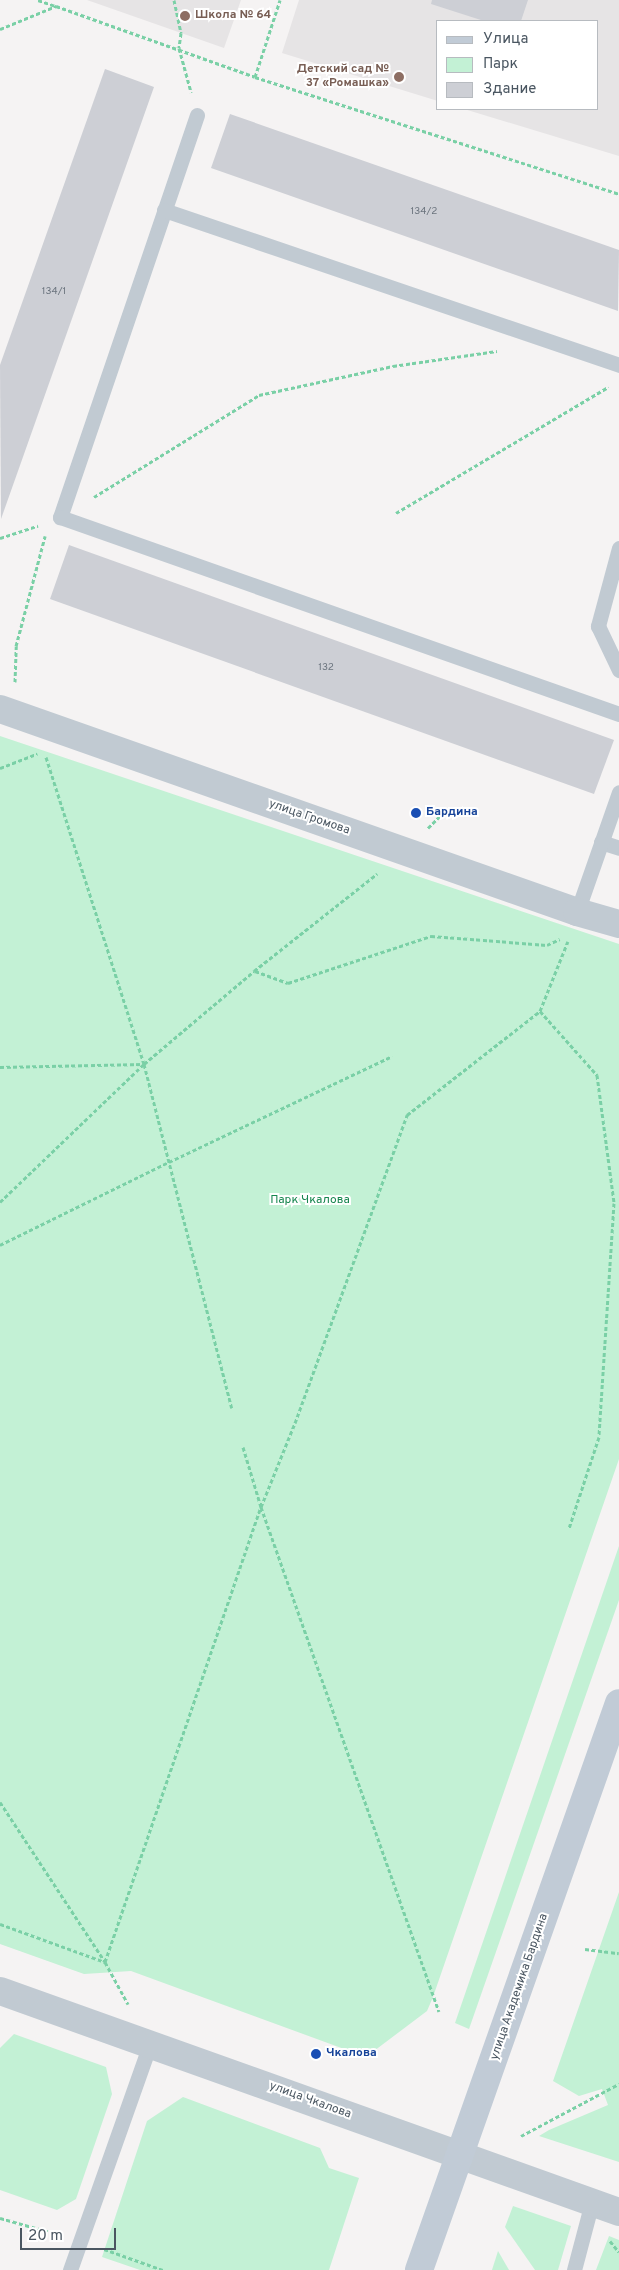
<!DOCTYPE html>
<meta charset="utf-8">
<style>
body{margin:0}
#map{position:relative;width:619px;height:2270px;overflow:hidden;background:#f5f3f3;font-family:Overpass,sans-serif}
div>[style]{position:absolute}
.education>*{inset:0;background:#e6e4e5}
.green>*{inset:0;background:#c3f1d5}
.building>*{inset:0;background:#cdcfd5}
.path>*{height:3px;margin-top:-1.5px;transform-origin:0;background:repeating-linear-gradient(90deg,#7ad0a6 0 4px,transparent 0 6.5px)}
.lane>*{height:15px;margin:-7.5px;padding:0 7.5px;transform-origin:7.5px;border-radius:7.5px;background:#c1cad2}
.street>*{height:28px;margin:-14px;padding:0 14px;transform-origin:14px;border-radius:14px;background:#c1cad2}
.secondary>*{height:28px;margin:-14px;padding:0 14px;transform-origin:14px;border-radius:14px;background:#c1cbd6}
.dots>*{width:14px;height:14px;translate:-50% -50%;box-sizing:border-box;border:2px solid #fff;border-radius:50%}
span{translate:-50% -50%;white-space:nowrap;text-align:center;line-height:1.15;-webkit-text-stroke:4px #fff;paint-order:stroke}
.number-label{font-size:10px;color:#6b747e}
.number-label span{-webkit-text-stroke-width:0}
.education-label{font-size:12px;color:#785e54;font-weight:700}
.left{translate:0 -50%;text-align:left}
.right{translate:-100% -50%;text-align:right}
.transit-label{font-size:12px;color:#164399;font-weight:700}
.street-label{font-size:12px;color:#4a5661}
.park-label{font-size:12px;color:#17864f}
.legend{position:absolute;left:436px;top:20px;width:162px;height:90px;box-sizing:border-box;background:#fff;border:1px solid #b7bbc0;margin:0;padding:6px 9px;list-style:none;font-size:15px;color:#4a5661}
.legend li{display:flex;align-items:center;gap:10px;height:25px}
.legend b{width:25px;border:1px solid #b7bbc0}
.scale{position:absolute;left:20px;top:2228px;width:96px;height:22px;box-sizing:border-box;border:2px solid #4a5661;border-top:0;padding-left:6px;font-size:15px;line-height:18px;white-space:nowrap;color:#4a5661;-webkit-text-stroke:4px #fff;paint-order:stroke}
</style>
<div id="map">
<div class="education">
<div style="clip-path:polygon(87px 0,241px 0,224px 48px)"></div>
<div style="clip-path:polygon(299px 0,619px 0,619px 156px,464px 109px,598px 109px,598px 21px,438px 21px,438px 101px,282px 53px)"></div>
</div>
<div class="green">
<div style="clip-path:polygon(0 736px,619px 944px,619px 1459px,433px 1997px,427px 2011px,366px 2057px,131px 1971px,84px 1974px,0 1944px)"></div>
<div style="clip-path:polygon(619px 1546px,619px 1600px,469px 2029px,455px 2023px)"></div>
<div style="clip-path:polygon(619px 1892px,619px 2162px,539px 2136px,549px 2130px,608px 2105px,602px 2089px,579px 2096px,553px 2081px)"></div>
<div style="clip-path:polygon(14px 2034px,106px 2067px,112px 2094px,76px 2199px,57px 2210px,0 2190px,0 2048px)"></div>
<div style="clip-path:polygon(183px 2097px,320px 2148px,329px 2168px,359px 2178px,329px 2270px,140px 2270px,102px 2257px,147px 2121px)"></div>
<div style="clip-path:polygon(513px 2206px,571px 2226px,558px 2270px,535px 2270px,505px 2227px)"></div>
<div style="clip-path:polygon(609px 2236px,619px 2240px,619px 2270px,596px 2270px)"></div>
<div style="clip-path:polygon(498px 2251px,509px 2270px,492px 2270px)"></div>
</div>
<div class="building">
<div style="clip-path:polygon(432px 0,528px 0,521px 21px,484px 21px,431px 4px)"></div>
<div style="clip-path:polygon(105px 69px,154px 87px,1px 519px,0 365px)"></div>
<div style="clip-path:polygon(230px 114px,619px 250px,618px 311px,211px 168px)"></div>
<div style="clip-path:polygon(69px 545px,614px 740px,594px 794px,50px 599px)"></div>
</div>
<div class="path">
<div style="left:38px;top:0;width:18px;rotate:19deg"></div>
<div style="left:174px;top:0;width:34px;rotate:78deg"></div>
<div style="left:181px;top:33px;width:15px;rotate:98deg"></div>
<div style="left:179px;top:48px;width:46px;rotate:74.7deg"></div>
<div style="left:0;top:29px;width:61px;rotate:-22.3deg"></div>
<div style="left:56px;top:6px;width:211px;rotate:19.6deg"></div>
<div style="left:255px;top:77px;width:382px;rotate:17.8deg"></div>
<div style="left:255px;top:77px;width:81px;rotate:-72deg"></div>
<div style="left:94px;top:497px;width:194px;rotate:-31.7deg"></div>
<div style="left:259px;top:395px;width:137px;rotate:-12.2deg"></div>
<div style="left:393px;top:366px;width:105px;rotate:-8.2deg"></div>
<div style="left:396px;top:513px;width:247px;rotate:-30.7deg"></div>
<div style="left:0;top:538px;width:40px;rotate:-18deg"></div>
<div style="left:15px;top:682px;width:36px;rotate:-88deg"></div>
<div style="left:16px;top:646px;width:114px;rotate:-75.2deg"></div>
<div style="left:46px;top:757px;width:322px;rotate:72.3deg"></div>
<div style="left:144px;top:1064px;width:355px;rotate:75.7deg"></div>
<div style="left:0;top:768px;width:40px;rotate:-21deg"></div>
<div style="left:428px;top:828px;width:27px;rotate:-45deg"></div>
<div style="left:255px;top:971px;width:35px;rotate:20deg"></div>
<div style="left:288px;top:983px;width:151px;rotate:-18.2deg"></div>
<div style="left:431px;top:936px;width:116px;rotate:4.4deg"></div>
<div style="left:547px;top:945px;width:14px;rotate:-25deg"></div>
<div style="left:540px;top:1011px;width:86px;rotate:48.3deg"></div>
<div style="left:597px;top:1075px;width:129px;rotate:82.4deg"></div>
<div style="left:614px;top:1203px;width:234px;rotate:93.7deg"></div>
<div style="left:599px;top:1437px;width:96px;rotate:108.2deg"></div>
<div style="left:0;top:1067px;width:144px;rotate:-1.2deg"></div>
<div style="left:0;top:1202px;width:199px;rotate:-43.8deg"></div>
<div style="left:144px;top:1064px;width:144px;rotate:-40.2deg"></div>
<div style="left:254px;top:971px;width:157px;rotate:-38.3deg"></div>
<div style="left:0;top:1245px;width:188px;rotate:-26.2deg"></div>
<div style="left:169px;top:1162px;width:247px;rotate:-25.4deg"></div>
<div style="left:243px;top:1447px;width:63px;rotate:73.3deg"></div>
<div style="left:261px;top:1507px;width:535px;rotate:70.58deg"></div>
<div style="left:0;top:1802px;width:191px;rotate:56.7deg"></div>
<div style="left:105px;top:1962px;width:48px;rotate:61.3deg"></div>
<div style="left:0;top:1924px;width:112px;rotate:19.9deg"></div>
<div style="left:105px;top:1962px;width:481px;rotate:-71.1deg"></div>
<div style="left:261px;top:1507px;width:91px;rotate:-68deg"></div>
<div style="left:295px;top:1423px;width:328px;rotate:-70deg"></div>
<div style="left:407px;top:1115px;width:169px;rotate:-38deg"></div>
<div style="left:540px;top:1011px;width:75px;rotate:-68.2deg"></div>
<div style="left:585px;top:1949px;width:34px;rotate:7deg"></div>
<div style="left:521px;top:2136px;width:111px;rotate:-28deg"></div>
<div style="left:0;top:2218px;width:59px;rotate:15.7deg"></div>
<div style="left:610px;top:2241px;width:14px;rotate:51deg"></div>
<div style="left:104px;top:2249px;width:63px;rotate:19.6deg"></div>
</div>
<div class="lane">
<div style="left:197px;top:115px;width:425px;rotate:108.8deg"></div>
<div style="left:60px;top:517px;width:593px;rotate:19.41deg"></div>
<div style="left:164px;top:210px;width:481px;rotate:18.8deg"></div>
<div style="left:619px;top:548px;width:81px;rotate:105.1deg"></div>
<div style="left:598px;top:626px;width:49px;rotate:64.5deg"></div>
<div style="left:601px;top:842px;width:19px;rotate:18deg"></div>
<div style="left:577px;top:912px;width:127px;rotate:-70.7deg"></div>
<div style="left:70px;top:2270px;width:240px;rotate:-70.5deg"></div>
<div style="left:574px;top:2270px;width:70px;rotate:-75.2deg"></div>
</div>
<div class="street">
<div style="left:0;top:709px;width:612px;rotate:19.38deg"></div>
<div style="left:577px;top:912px;width:44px;rotate:15.9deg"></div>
<div style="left:0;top:1991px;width:657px;rotate:19.65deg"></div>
</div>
<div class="secondary">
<div style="left:419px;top:2270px;width:601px;rotate:-70.57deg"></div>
</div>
<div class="dots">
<div style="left:185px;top:16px;background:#8d6e63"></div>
<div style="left:399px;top:77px;background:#8d6e63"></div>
<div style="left:416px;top:813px;background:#1a4fb4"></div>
<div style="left:316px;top:2054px;background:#1a4fb4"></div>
</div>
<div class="number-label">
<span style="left:424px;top:212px">134/2</span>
<span style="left:54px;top:292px">134/1</span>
<span style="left:326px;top:668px">132</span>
</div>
<div class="education-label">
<span class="left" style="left:195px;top:16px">Школа № 64</span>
<span class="right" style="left:389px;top:77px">Детский сад №<br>37 «Ромашка»</span>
</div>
<div class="transit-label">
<span class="left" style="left:426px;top:813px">Бардина</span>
<span class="left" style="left:326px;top:2054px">Чкалова</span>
</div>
<div class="street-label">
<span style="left:309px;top:818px;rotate:19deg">улица Громова</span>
<span style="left:520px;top:1987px;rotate:-71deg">улица Академика Бардина</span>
<span style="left:310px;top:2101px;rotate:20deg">улица Чкалова</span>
</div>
<div class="park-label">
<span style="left:310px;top:1201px">Парк Чкалова</span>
</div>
<ul class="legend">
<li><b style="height:6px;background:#c1cbd6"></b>Улица</li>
<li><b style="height:14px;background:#c3f1d5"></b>Парк</li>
<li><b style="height:14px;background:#cdcfd5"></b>Здание</li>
</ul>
<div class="scale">20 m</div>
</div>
